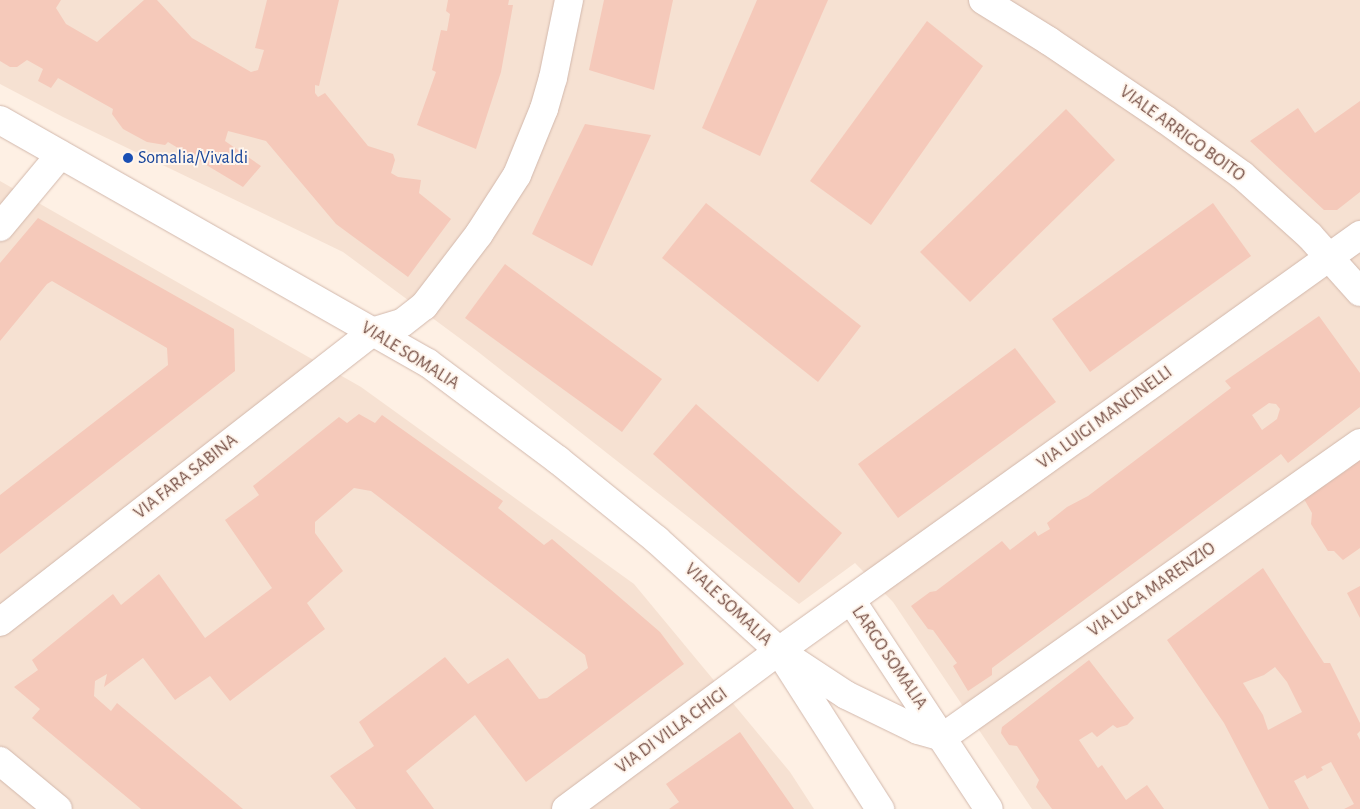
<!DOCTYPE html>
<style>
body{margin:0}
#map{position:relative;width:1360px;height:809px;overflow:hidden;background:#fef0e4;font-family:"Alegreya Sans",sans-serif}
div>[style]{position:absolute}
.residential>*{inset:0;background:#f6e1d2}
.building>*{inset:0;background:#f5c9ba}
.roads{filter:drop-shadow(0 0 1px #d2b8ac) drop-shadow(0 0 1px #d2b8ac)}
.street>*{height:28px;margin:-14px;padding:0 14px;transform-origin:14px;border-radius:14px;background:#fff}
.secondary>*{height:28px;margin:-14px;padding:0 14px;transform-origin:14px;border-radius:14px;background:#fff}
.dots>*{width:14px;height:14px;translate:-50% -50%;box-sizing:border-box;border:2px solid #fff5ec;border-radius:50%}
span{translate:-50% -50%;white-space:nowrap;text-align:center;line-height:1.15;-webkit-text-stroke:4px #fff5ec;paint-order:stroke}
.street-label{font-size:18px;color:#785248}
.transit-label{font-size:18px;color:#164399}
.left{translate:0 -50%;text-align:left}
</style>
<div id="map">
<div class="residential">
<div style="clip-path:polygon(0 0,1360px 0,1360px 809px,1032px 809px,893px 602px,855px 563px,799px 604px,477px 351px,343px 252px,63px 117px,0 84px)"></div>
<div style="clip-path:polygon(0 181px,361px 387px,634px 584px,790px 772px,814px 809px,0 809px)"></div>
</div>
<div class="building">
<div style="clip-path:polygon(0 0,61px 0,56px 8px,66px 24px,97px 42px,144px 0,157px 0,192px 38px,251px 72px,258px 70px,264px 50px,255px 48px,267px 0,339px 0,319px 86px,315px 85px,315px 93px,318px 97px,325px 93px,368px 146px,393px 154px,395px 160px,391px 173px,398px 177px,421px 180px,419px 193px,451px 219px,408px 277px,336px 224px,266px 141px,228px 131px,225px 141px,261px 166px,243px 187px,168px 142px,165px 145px,147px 142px,123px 129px,112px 114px,113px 109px,58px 78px,51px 88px,38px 81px,43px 69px,27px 60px,17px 67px,10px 67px,0 61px)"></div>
<div style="clip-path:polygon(448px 0,509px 0,508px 5px,513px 5px,501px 72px,476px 149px,417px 125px,436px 72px,432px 70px,441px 30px,447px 31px,450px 14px,446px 11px)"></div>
<div style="clip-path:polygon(604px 0,673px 0,654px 90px,589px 70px)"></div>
<div style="clip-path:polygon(757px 0,828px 0,760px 156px,702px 128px)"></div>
<div style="clip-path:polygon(927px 21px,983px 66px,871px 225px,810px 181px)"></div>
<div style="clip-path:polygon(1360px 101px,1360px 192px,1337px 210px,1324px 210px,1250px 141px,1298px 108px,1315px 133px)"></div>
<div style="clip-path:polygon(1066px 109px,1115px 160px,970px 302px,920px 252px)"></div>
<div style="clip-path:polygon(585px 124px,651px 135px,592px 266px,532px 234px)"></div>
<div style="clip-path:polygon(706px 203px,861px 326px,818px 382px,662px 258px)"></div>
<div style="clip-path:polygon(1213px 203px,1251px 256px,1090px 372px,1052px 319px)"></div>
<div style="clip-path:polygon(38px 218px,234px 329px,235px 371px,0 554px,0 495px,168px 365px,167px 348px,52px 281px,47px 284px,0 341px,0 263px)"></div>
<div style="clip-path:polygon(505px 264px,662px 379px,622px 432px,465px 318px)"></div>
<div style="clip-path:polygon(evenodd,1319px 316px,1360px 373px,1360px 407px,1288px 463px,1281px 454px,992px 668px,992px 675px,968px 691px,953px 666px,957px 663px,933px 630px,928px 629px,911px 606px,930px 592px,936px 591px,1002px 541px,1010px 550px,1035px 531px,1038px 536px,1050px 529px,1047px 523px,1067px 507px,1088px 496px,1231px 388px,1225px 381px,1319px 316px,1269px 403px,1276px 404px,1280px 409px,1277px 419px,1262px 430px,1252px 415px,1269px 403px)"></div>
<div style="clip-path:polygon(1015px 348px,1056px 402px,898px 518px,858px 464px)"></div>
<div style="clip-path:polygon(696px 404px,842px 533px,799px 583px,653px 454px)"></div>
<div style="clip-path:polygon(359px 414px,375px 423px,382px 415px,503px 501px,498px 508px,544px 545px,552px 539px,660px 632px,684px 664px,526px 782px,475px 715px,406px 771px,434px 809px,356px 809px,330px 776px,374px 746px,359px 722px,445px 657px,468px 684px,508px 658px,539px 699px,547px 698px,588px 668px,585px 655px,371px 491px,354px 488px,315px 522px,315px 533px,343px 571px,307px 603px,325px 629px,230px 701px,210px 676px,175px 700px,143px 658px,104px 687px,107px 674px,95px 681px,94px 696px,111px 711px,117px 703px,243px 809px,141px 809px,32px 718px,40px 709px,14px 687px,38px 670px,32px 660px,113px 594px,121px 605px,159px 574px,205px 638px,272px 588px,225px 520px,259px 495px,253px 486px,339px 417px,347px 423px)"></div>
<div style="clip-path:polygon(1360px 455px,1360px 548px,1343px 560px,1334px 551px,1328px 551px,1311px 524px,1312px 513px,1304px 499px,1350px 468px,1352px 462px)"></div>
<div style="clip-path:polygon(evenodd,1263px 568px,1324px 663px,1330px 663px,1360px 723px,1360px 731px,1357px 734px,1360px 740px,1360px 809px,1344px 809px,1354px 804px,1331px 762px,1321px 767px,1323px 770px,1307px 779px,1305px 775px,1294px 781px,1309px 809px,1269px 809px,1224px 723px,1167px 640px,1263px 568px,1275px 667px,1287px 682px,1302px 712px,1268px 730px,1263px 715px,1243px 683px,1264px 675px,1275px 667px)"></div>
<div style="clip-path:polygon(1360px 586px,1360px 618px,1347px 593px)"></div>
<div style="clip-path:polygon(1089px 660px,1134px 718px,1127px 725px,1117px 728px,1113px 725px,1097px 737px,1092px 732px,1079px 740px,1098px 768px,1102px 765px,1126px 800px,1147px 785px,1164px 809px,1052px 809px,1036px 787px,1039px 780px,1017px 746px,1009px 745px,1001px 733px,1002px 727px)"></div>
<div style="clip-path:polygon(740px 732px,794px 809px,669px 809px,679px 802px,666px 784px)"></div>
</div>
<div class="roads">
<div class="street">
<div style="left:983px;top:0;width:78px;rotate:31.8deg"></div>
<div style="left:1049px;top:41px;width:141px;rotate:34deg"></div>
<div style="left:1166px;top:120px;width:94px;rotate:35.9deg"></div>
<div style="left:1242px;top:175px;width:91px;rotate:41.9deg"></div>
<div style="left:1310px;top:236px;width:75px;rotate:48.2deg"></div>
<div style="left:0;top:227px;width:94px;rotate:-50.2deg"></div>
<div style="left:851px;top:600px;width:250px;rotate:56.6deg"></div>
<div style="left:0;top:622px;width:472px;rotate:-37.9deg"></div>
<div style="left:372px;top:332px;width:31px;rotate:-17deg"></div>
<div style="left:402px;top:323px;width:28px;rotate:-38deg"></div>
<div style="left:424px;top:306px;width:91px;rotate:-52.6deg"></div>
<div style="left:479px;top:234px;width:70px;rotate:-57.2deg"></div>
<div style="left:517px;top:175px;width:71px;rotate:-67.8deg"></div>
<div style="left:544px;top:109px;width:32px;rotate:-74deg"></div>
<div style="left:553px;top:78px;width:80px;rotate:-78.4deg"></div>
<div style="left:779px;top:651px;width:80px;rotate:33.3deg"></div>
<div style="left:846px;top:695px;width:80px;rotate:25.9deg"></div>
<div style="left:918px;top:730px;width:26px;rotate:16deg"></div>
<div style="left:943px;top:737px;width:510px;rotate:-35.19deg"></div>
<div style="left:0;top:761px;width:75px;rotate:39.6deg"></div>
<div style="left:566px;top:809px;width:265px;rotate:-36.6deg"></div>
<div style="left:779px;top:651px;width:715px;rotate:-35.6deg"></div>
</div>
<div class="secondary">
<div style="left:0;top:120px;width:492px;rotate:29.6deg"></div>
<div style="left:428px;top:363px;width:162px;rotate:36.7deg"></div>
<div style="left:558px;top:460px;width:127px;rotate:38.9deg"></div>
<div style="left:657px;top:540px;width:165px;rotate:42.3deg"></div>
<div style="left:779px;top:651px;width:188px;rotate:57.4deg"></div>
</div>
</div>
<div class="dots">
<div style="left:128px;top:158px;background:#1a4fb4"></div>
</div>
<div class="street-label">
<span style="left:1182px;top:134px;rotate:36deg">VIALE ARRIGO BOITO</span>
<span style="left:410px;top:356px;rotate:32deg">VIALE SOMALIA</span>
<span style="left:1105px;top:418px;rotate:-36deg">VIA LUIGI MANCINELLI</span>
<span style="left:186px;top:477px;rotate:-38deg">VIA FARA SABINA</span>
<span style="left:1152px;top:590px;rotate:-35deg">VIA LUCA MARENZIO</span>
<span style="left:728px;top:605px;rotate:43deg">VIALE SOMALIA</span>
<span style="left:889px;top:658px;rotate:56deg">LARGO SOMALIA</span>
<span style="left:672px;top:731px;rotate:-36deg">VIA DI VILLA CHIGI</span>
</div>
<div class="transit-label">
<span class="left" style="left:138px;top:158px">Somalia/Vivaldi</span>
</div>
</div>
